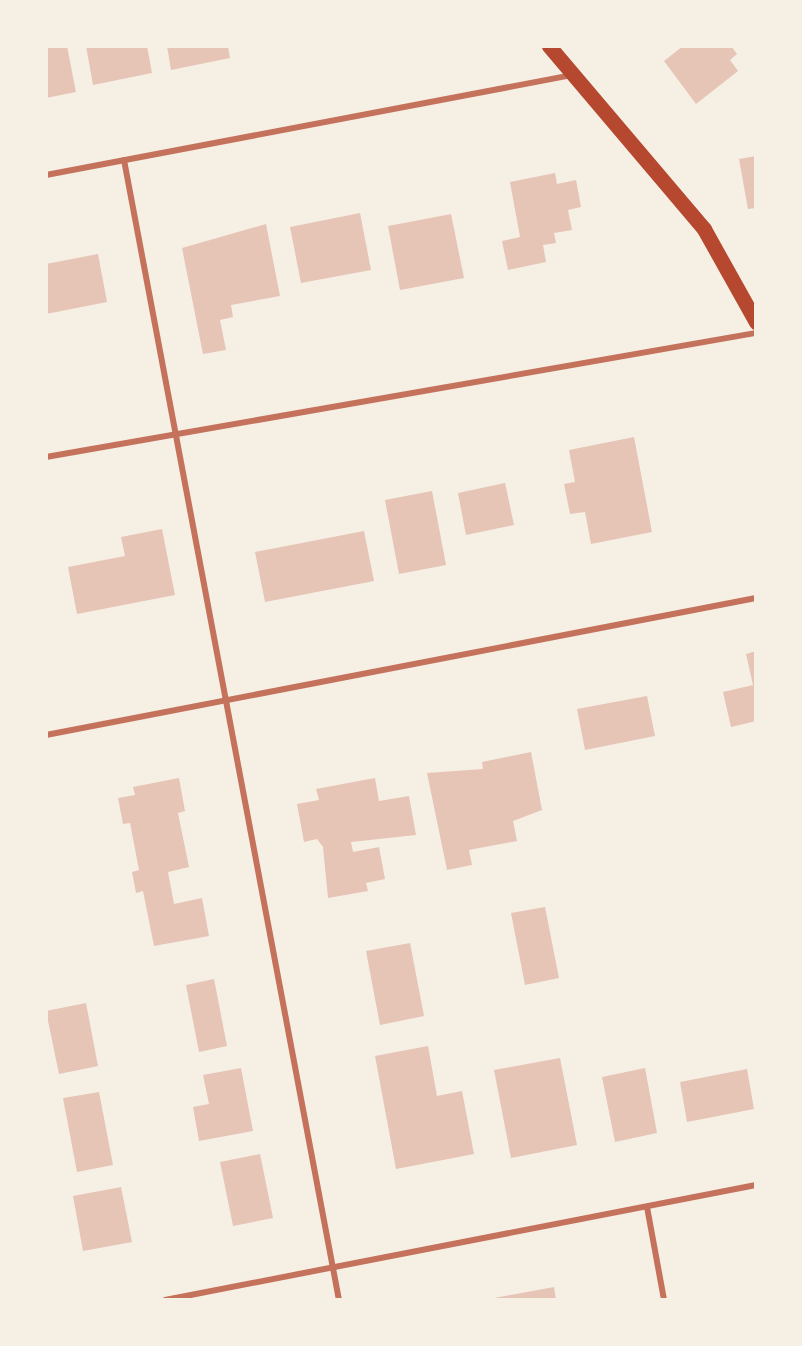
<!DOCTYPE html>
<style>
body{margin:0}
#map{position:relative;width:802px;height:1346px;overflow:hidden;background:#f6efe4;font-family:Spectral,serif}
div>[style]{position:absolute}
.building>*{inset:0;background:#e6c5b7}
.minor>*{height:6px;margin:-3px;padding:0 3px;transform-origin:3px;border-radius:3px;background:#c5725c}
.primary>*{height:15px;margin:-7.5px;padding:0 7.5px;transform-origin:7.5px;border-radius:7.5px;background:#b5482f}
span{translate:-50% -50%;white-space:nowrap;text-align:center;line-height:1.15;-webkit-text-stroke:6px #f6efe4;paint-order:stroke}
.frame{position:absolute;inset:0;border:48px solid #f6efe4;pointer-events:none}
</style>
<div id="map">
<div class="building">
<div style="clip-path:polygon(46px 46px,67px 46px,76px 92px,46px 98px)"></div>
<div style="clip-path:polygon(86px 46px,147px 46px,152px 73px,93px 85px)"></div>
<div style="clip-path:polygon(167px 46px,228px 46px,230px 58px,171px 70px)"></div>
<div style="clip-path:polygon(683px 46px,731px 46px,737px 54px,730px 60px,738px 71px,696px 104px,664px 61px)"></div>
<div style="clip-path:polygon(756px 156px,756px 208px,748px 209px,739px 159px)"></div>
<div style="clip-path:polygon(555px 173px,557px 184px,576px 180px,581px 207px,568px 210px,572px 230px,554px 233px,556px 243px,543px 245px,546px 262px,508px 270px,502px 241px,520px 237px,510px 182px)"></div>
<div style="clip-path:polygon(360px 213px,371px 270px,301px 283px,290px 227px)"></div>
<div style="clip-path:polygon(451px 214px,464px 278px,400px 290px,388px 226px)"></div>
<div style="clip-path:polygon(266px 224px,280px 296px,231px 305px,233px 317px,220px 320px,226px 350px,203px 354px,182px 248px)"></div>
<div style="clip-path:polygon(98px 254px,107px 302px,46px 314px,46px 264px)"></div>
<div style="clip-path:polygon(634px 437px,652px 532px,591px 544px,585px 512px,570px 514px,564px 484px,575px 482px,569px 450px)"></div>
<div style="clip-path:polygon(505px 483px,514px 525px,466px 535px,458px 493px)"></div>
<div style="clip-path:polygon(432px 491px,446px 565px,399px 574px,385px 500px)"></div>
<div style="clip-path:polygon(162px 529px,175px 595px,77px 614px,68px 567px,125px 556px,121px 537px)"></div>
<div style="clip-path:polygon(364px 531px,374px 581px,265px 602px,255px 552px)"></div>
<div style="clip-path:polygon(756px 651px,756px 721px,731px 727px,723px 692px,753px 685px,746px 654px)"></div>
<div style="clip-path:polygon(647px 696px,655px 736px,585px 750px,577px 709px)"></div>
<div style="clip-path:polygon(531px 752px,542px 810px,513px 821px,517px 841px,469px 850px,472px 865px,447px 870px,427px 773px,483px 769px,482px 762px)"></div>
<div style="clip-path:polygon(179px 778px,185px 811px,178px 813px,189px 867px,168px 872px,174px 904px,202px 898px,209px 936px,154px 946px,143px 891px,136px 893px,132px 872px,139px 870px,130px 823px,123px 824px,118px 798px,135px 795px,133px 787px)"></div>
<div style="clip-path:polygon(375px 778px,379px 801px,409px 796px,416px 835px,351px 842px,353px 852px,379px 847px,385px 879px,366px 883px,368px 891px,328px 898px,323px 847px,317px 839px,304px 842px,297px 804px,319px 800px,316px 789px)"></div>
<div style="clip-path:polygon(545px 907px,559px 978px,525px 985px,511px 913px)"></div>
<div style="clip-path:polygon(410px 943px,424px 1016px,380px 1025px,366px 951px)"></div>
<div style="clip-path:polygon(214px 979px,227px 1046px,199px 1052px,186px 985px)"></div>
<div style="clip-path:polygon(86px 1003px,98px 1066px,59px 1074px,46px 1011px)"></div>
<div style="clip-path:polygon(428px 1046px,437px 1096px,462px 1091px,474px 1154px,396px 1169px,375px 1056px)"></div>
<div style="clip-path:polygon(560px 1058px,577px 1145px,511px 1158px,494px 1070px)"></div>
<div style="clip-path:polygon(241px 1068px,253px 1131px,199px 1141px,193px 1107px,209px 1104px,203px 1075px)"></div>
<div style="clip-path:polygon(645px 1068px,657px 1133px,615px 1142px,602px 1077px)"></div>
<div style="clip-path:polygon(747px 1069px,754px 1109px,687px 1122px,680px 1082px)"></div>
<div style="clip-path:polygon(99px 1092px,113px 1165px,77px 1172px,63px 1098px)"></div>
<div style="clip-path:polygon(260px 1154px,273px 1218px,233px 1226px,220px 1162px)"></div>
<div style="clip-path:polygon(121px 1187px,132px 1242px,83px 1251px,73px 1196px)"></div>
<div style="clip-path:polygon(554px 1287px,556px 1300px,494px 1300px,494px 1298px)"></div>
</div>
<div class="minor">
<div style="left:124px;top:160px;width:1160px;rotate:79.32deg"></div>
<div style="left:46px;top:175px;width:535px;rotate:-10.76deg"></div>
<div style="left:46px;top:457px;width:721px;rotate:-9.91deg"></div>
<div style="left:46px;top:735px;width:723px;rotate:-10.92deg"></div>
<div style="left:647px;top:1207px;width:95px;rotate:79.6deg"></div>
<div style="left:165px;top:1300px;width:602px;rotate:-11.01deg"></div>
</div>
<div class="primary">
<div style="left:549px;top:46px;width:240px;rotate:49.7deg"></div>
<div style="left:704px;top:229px;width:107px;rotate:60.8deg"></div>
</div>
<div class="frame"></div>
</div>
